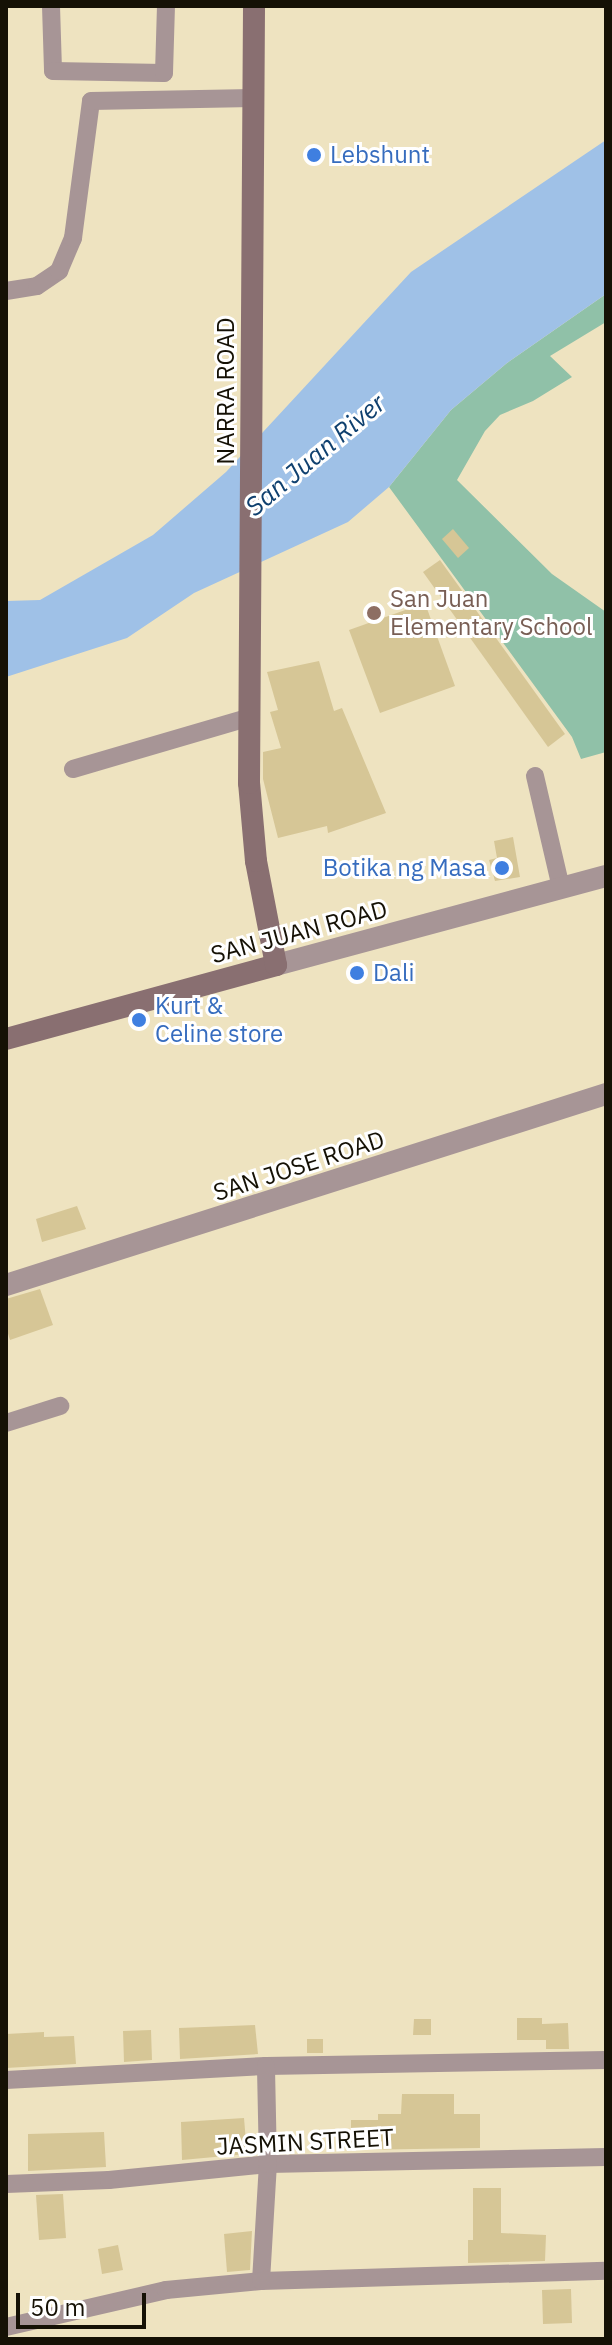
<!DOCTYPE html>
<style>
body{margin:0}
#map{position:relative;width:612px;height:2345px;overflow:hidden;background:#eee3c0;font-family:"IBM Plex Sans",sans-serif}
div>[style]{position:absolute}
.green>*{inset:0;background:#90c1a8}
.water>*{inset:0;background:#9fc1e7}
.building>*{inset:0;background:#d6c696}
.minor>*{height:18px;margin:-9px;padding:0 9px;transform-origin:9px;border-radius:9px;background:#a79596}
.tertiary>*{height:22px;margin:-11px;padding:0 11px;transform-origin:11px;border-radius:11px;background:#a79596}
.secondary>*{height:22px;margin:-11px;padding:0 11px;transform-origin:11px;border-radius:11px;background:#896f71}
.dots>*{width:22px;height:22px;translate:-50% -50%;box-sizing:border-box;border:4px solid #fff;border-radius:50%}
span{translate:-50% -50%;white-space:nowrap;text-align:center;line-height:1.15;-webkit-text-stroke:6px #fff;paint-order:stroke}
.shop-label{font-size:24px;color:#366cbe}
.left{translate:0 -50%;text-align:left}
.right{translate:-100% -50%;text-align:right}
.street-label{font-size:24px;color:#151105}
.education-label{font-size:24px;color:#785e54}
.water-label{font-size:26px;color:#0f406f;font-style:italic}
.frame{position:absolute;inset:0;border:8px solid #151105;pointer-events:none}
.scale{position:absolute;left:16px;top:2293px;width:130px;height:36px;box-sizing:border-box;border:4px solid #151105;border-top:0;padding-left:10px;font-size:24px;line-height:28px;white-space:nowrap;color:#151105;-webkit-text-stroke:6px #fff;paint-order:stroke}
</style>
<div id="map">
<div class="green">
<div style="clip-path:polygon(606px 294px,606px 322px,550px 356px,572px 377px,533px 401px,500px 415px,485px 431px,457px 480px,552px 574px,606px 612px,606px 752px,581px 759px,572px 737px,389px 487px,451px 410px,507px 363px)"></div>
</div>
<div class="water">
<div style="clip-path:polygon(606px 140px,606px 294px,507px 363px,451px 410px,389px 487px,348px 522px,194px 593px,127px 638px,6px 677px,6px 601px,40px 600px,153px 535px,226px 472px,411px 272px)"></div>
</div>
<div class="building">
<div style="clip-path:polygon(453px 529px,469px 548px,458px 558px,442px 539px)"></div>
<div style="clip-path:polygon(440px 560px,565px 734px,548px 747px,423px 572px)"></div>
<div style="clip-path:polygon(425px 603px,455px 686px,380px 713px,349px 630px)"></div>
<div style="clip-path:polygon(319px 661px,334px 711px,342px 708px,386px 813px,328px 833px,327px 826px,278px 838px,263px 779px,263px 752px,281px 748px,270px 712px,278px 710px,267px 672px)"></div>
<div style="clip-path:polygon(513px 837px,520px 877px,495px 881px,489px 860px,497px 858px,494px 841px)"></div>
<div style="clip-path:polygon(77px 1206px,86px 1229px,42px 1242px,36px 1219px)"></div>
<div style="clip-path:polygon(40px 1289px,53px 1325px,10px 1340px,6px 1327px,6px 1299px)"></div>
<div style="clip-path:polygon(517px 2018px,542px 2018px,542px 2024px,568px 2023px,569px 2049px,546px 2049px,546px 2040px,517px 2040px)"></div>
<div style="clip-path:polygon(414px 2019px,431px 2019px,431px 2035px,413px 2035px)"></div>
<div style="clip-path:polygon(255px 2025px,258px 2054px,180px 2059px,179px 2028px)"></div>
<div style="clip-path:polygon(151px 2030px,152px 2060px,124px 2062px,123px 2031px)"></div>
<div style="clip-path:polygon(44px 2032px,44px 2037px,74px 2036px,76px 2064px,6px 2068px,6px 2034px)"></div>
<div style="clip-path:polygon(307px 2039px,323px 2039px,323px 2053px,307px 2053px)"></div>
<div style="clip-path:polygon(402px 2094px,454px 2094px,454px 2114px,480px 2114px,480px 2148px,351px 2150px,351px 2120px,378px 2120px,378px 2114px,401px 2114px)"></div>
<div style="clip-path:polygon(244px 2118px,247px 2154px,182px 2160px,181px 2122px)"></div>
<div style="clip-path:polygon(104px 2132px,106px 2167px,28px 2171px,28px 2134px)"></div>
<div style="clip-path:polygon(473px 2188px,501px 2188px,501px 2233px,546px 2235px,545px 2261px,468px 2263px,468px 2240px,473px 2240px)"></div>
<div style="clip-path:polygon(63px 2194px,66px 2238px,39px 2240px,36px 2195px)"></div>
<div style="clip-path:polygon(252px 2231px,250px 2270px,227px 2272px,224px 2234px)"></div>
<div style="clip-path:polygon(118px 2245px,123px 2270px,102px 2274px,98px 2249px)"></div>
<div style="clip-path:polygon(571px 2289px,572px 2323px,543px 2324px,542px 2290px)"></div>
</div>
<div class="minor">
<div style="left:51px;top:6px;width:65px;rotate:88.2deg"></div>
<div style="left:53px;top:71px;width:111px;rotate:1deg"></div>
<div style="left:164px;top:73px;width:67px;rotate:-88.3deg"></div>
<div style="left:6px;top:291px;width:31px;rotate:-9deg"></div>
<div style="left:37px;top:286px;width:27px;rotate:-34deg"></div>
<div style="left:59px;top:271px;width:36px;rotate:-67deg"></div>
<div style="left:73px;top:238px;width:138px;rotate:-82.5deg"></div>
<div style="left:91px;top:101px;width:162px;rotate:-1.1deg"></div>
<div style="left:73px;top:769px;width:181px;rotate:-16.3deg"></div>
<div style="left:535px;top:776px;width:115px;rotate:76.9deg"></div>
<div style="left:6px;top:1423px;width:57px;rotate:-17.5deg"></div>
<div style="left:6px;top:2080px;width:260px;rotate:-3.1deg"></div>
<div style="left:266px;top:2066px;width:340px;rotate:-1deg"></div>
<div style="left:6px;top:2184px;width:103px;rotate:-2.2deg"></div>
<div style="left:109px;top:2180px;width:160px;rotate:-5.7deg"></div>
<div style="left:268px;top:2164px;width:338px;rotate:-1.2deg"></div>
<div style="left:261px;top:2281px;width:117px;rotate:-86.6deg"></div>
<div style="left:268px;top:2164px;width:98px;rotate:-91.2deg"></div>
<div style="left:6px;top:2327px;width:164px;rotate:-13deg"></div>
<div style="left:166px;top:2290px;width:95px;rotate:-5.4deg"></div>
<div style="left:261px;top:2281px;width:345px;rotate:-1.7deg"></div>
</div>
<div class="tertiary">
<div style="left:276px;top:965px;width:342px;rotate:-15.1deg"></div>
<div style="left:6px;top:1285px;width:630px;rotate:-17.66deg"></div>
</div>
<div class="secondary">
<div style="left:6px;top:1039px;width:280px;rotate:-15.3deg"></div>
<div style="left:276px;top:965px;width:106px;rotate:-100.9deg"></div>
<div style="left:256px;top:861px;width:78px;rotate:-95.1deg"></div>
<div style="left:249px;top:783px;width:777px;rotate:-89.63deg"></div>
</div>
<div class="dots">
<div style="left:314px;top:155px;background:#3f7fe0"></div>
<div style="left:374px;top:613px;background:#8d6e63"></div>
<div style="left:502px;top:868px;background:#3f7fe0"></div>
<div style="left:357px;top:973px;background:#3f7fe0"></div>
<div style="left:139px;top:1020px;background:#3f7fe0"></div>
</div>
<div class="shop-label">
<span class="left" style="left:330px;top:155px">Lebshunt</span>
<span class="right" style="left:486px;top:868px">Botika ng Masa</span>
<span class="left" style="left:373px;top:973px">Dali</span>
<span class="left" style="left:155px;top:1020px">Kurt &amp;<br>Celine store</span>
</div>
<div class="street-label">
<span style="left:226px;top:391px;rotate:-90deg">NARRA ROAD</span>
<span style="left:299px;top:932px;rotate:-15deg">SAN JUAN ROAD</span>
<span style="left:299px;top:1166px;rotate:-18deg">SAN JOSE ROAD</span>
<span style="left:305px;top:2142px;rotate:-3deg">JASMIN STREET</span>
</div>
<div class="education-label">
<span class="left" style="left:390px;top:613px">San Juan<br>Elementary School</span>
</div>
<div class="water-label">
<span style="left:315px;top:455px;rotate:-40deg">San Juan River</span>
</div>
<div class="frame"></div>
<div class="scale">50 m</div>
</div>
